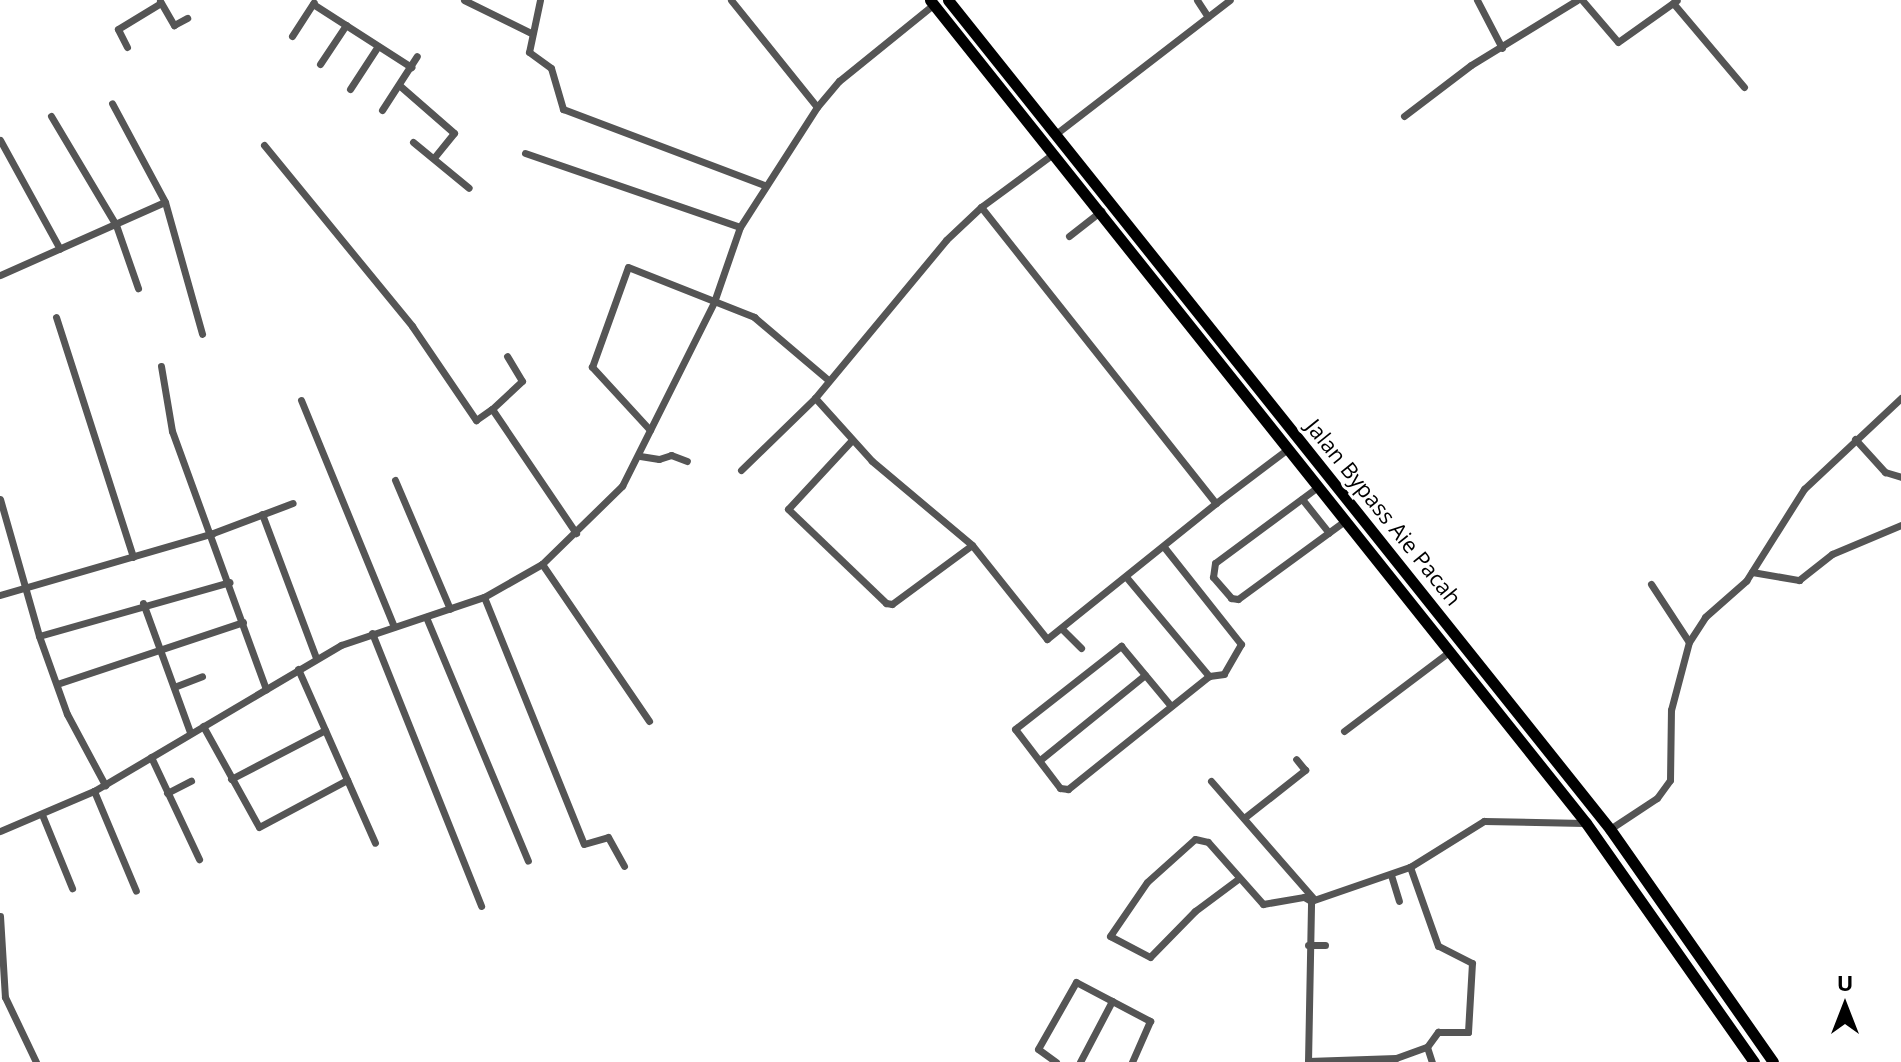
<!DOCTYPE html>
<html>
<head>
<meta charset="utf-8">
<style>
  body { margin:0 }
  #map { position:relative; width:1901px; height:1062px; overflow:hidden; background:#fff; font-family:"Open Sans",sans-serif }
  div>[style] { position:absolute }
  .minor>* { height:7px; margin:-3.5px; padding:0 3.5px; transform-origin:3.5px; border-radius:3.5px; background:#555 }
  .trunk>* { height:11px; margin:-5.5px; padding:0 5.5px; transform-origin:5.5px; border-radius:5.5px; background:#000 }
  span { translate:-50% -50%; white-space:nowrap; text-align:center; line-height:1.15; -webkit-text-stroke:6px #fff; paint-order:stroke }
  .street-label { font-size:22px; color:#000 }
  .north { position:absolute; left:1805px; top:966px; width:80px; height:80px; -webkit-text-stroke:6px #fff; paint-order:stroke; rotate:0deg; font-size:22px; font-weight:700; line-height:32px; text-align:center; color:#000 }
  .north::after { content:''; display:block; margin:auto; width:28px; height:36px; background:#000; clip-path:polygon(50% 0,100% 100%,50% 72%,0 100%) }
</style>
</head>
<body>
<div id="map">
  <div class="minor">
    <i style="left:464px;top:0;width:75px;rotate:26.2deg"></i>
    <i style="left:540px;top:0;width:53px;rotate:101.9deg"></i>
    <i style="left:529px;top:52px;width:27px;rotate:36deg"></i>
    <i style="left:551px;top:68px;width:43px;rotate:73.7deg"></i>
    <i style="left:563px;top:109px;width:215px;rotate:20.7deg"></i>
    <i style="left:731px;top:0;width:137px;rotate:51.2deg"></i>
    <i style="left:1197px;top:0;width:20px;rotate:57deg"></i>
    <i style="left:1477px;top:0;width:54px;rotate:62.5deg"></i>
    <i style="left:1582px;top:0;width:55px;rotate:49.4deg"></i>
    <i style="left:1618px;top:42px;width:72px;rotate:-35.4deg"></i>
    <i style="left:160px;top:1px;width:28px;rotate:60deg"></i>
    <i style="left:174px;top:25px;width:15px;rotate:-28deg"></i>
    <i style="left:1673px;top:3px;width:110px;rotate:49.8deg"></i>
    <i style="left:313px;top:4px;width:117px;rotate:32.7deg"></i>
    <i style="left:292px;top:36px;width:40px;rotate:-57.1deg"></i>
    <i style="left:127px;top:47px;width:20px;rotate:-117deg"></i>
    <i style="left:118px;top:29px;width:50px;rotate:-31.2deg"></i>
    <i style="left:320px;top:64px;width:47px;rotate:-56.3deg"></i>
    <i style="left:399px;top:85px;width:73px;rotate:41.1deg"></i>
    <i style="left:454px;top:133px;width:32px;rotate:129deg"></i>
    <i style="left:350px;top:89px;width:51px;rotate:-56.9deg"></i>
    <i style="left:382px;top:110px;width:64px;rotate:-57.1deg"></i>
    <i style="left:51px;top:116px;width:127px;rotate:59.2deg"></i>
    <i style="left:116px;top:225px;width:67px;rotate:70.8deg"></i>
    <i style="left:1404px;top:116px;width:84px;rotate:-37.3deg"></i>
    <i style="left:1471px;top:65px;width:124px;rotate:-31.5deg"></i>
    <i style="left:1057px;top:133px;width:218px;rotate:-37.6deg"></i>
    <i style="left:0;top:140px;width:124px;rotate:61.2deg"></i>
    <i style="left:413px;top:142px;width:72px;rotate:39.4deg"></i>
    <i style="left:264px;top:145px;width:234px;rotate:50.7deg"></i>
    <i style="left:412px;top:326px;width:114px;rotate:55.8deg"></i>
    <i style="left:476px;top:420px;width:19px;rotate:-35deg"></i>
    <i style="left:492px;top:409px;width:150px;rotate:55.9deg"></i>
    <i style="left:525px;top:153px;width:227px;rotate:19deg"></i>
    <i style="left:165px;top:202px;width:137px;rotate:74.3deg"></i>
    <i style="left:981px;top:207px;width:378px;rotate:51.6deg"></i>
    <i style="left:1216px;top:503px;width:217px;rotate:141.2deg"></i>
    <i style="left:1047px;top:639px;width:120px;rotate:-128.6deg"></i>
    <i style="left:972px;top:545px;width:131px;rotate:-140deg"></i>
    <i style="left:872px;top:461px;width:85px;rotate:-132.1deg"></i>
    <i style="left:815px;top:398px;width:205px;rotate:-50.3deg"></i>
    <i style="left:946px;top:240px;width:48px;rotate:-43.3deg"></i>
    <i style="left:981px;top:207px;width:89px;rotate:-36.4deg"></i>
    <i style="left:1069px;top:236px;width:41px;rotate:-38deg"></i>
    <i style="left:0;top:275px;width:180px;rotate:-23.9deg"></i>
    <i style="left:165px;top:202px;width:112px;rotate:-118.2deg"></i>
    <i style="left:56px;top:317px;width:252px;rotate:72.2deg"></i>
    <i style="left:161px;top:366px;width:66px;rotate:80.4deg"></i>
    <i style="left:172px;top:431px;width:275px;rotate:70deg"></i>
    <i style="left:301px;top:400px;width:245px;rotate:67.7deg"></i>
    <i style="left:492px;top:409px;width:41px;rotate:-43deg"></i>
    <i style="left:522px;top:381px;width:29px;rotate:-121deg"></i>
    <i style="left:650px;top:430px;width:86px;rotate:-132.6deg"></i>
    <i style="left:592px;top:367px;width:106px;rotate:-70.2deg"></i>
    <i style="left:628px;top:267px;width:136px;rotate:21.6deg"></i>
    <i style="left:754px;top:317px;width:96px;rotate:40.3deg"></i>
    <i style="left:1855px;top:439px;width:45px;rotate:47.7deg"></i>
    <i style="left:1885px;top:472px;width:17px;rotate:17deg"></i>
    <i style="left:852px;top:440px;width:94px;rotate:132.8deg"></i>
    <i style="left:788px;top:509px;width:136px;rotate:43.8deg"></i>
    <i style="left:886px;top:603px;width:6px;rotate:9deg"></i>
    <i style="left:892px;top:604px;width:99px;rotate:-36.4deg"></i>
    <i style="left:640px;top:456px;width:19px;rotate:9deg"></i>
    <i style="left:659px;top:459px;width:13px;rotate:-18deg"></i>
    <i style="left:671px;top:455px;width:17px;rotate:21deg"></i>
    <i style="left:741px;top:470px;width:103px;rotate:-44.2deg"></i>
    <i style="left:395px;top:480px;width:140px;rotate:66.9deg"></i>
    <i style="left:1319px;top:486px;width:129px;rotate:143.5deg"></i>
    <i style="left:1215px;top:563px;width:14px;rotate:98deg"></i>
    <i style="left:1213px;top:577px;width:28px;rotate:49deg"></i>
    <i style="left:1231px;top:598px;width:7px;rotate:8deg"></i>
    <i style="left:1238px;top:599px;width:134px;rotate:-36.2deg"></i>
    <i style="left:0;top:499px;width:142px;rotate:74.1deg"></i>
    <i style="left:39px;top:636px;width:83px;rotate:70.3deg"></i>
    <i style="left:67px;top:714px;width:81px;rotate:61.8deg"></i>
    <i style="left:1302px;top:499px;width:43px;rotate:51.5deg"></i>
    <i style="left:1216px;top:503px;width:91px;rotate:-37deg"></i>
    <i style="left:262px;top:514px;width:154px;rotate:69.4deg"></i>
    <i style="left:1164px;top:547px;width:124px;rotate:51.6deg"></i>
    <i style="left:1241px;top:644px;width:34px;rotate:120deg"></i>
    <i style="left:1224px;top:674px;width:15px;rotate:172deg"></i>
    <i style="left:542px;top:564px;width:190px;rotate:55.7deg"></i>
    <i style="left:1752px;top:572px;width:48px;rotate:9.7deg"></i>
    <i style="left:1799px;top:580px;width:42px;rotate:-38.2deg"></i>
    <i style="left:1832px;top:554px;width:75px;rotate:-22.8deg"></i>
    <i style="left:1127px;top:578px;width:128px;rotate:50.1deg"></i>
    <i style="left:1209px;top:676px;width:181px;rotate:141.3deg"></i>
    <i style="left:1068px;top:789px;width:8px;rotate:-173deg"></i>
    <i style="left:1060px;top:788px;width:74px;rotate:-127.3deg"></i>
    <i style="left:1015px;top:729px;width:135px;rotate:-38.1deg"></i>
    <i style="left:1121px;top:646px;width:78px;rotate:50.2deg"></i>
    <i style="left:1651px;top:584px;width:69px;rotate:56.8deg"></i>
    <i style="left:0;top:595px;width:222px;rotate:-16.2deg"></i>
    <i style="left:213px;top:533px;width:85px;rotate:-20.6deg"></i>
    <i style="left:484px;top:597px;width:266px;rotate:68deg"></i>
    <i style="left:584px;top:844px;width:25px;rotate:-16deg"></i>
    <i style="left:608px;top:837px;width:33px;rotate:61deg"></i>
    <i style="left:143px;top:603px;width:137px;rotate:70deg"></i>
    <i style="left:426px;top:617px;width:264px;rotate:67.3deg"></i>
    <i style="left:1062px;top:629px;width:27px;rotate:45deg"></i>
    <i style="left:372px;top:633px;width:294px;rotate:68.2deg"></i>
    <i style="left:39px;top:636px;width:198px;rotate:-15.8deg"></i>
    <i style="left:298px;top:669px;width:190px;rotate:66.1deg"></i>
    <i style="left:57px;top:684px;width:196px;rotate:-18.4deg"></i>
    <i style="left:174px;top:687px;width:30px;rotate:-21deg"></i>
    <i style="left:203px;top:726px;width:115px;rotate:61deg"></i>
    <i style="left:259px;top:827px;width:100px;rotate:-28.1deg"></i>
    <i style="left:1344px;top:731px;width:133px;rotate:-37deg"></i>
    <i style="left:151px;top:757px;width:113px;rotate:64.8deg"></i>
    <i style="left:1040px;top:760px;width:135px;rotate:-39deg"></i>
    <i style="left:231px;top:779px;width:106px;rotate:-27.5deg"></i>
    <i style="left:1211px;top:781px;width:157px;rotate:48.9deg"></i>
    <i style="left:94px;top:791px;width:108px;rotate:67.2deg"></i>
    <i style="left:167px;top:793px;width:27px;rotate:-27deg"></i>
    <i style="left:43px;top:817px;width:77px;rotate:67.8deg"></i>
    <i style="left:1244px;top:818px;width:78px;rotate:-38.2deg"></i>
    <i style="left:1305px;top:770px;width:14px;rotate:-129deg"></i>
    <i style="left:1610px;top:829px;width:56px;rotate:-33.4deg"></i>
    <i style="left:1657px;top:798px;width:22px;rotate:-54deg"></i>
    <i style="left:1670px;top:780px;width:70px;rotate:-89.2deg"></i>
    <i style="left:1671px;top:710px;width:70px;rotate:-75.2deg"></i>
    <i style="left:1689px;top:642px;width:30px;rotate:-57deg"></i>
    <i style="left:1705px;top:617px;width:55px;rotate:-41.3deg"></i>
    <i style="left:1746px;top:581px;width:109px;rotate:-57.8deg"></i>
    <i style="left:1804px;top:489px;width:133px;rotate:-43.2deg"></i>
    <i style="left:0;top:831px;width:102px;rotate:-23.1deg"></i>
    <i style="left:94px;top:791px;width:287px;rotate:-30.6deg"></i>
    <i style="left:341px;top:645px;width:151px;rotate:-18.6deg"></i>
    <i style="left:484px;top:597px;width:67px;rotate:-29.6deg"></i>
    <i style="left:542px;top:564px;width:112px;rotate:-44.3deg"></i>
    <i style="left:622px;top:486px;width:206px;rotate:-63.4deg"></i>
    <i style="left:714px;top:302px;width:79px;rotate:-70.9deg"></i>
    <i style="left:740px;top:227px;width:143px;rotate:-57.3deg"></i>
    <i style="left:817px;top:107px;width:34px;rotate:-50deg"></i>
    <i style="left:839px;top:81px;width:122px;rotate:-39deg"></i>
    <i style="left:1391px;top:875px;width:27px;rotate:73deg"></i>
    <i style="left:1238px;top:879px;width:54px;rotate:143.3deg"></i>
    <i style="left:1195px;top:911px;width:64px;rotate:134.4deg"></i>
    <i style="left:1150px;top:957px;width:45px;rotate:-152.3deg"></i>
    <i style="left:1110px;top:936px;width:65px;rotate:-55.6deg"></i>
    <i style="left:1147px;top:882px;width:64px;rotate:-41.9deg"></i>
    <i style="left:1195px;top:839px;width:13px;rotate:13deg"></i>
    <i style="left:1208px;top:842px;width:83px;rotate:48.4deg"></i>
    <i style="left:1263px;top:904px;width:42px;rotate:-9.7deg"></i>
    <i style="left:1304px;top:897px;width:8px;rotate:30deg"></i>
    <i style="left:0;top:916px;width:81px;rotate:86.5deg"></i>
    <i style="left:5px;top:997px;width:72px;rotate:64.5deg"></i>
    <i style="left:1308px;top:945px;width:17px"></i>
    <i style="left:1427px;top:1047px;width:16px;rotate:72deg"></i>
    <i style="left:1308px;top:1061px;width:88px;rotate:-2deg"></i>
    <i style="left:1396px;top:1058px;width:33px;rotate:-20deg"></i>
    <i style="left:1427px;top:1047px;width:19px;rotate:-54deg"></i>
    <i style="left:1438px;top:1032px;width:30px"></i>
    <i style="left:1468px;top:1032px;width:69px;rotate:-86.7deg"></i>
    <i style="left:1472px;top:963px;width:38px;rotate:-153deg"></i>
    <i style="left:1438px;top:946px;width:84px;rotate:-109.5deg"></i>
    <i style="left:1056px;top:1062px;width:22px;rotate:-144deg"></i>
    <i style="left:1038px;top:1049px;width:77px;rotate:-60.4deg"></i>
    <i style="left:1076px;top:982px;width:84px;rotate:27.8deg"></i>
    <i style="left:1150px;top:1021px;width:45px;rotate:113.7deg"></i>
    <i style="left:1080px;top:1062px;width:69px;rotate:-62.3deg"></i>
    <i style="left:1308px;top:1062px;width:161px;rotate:-88.9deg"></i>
    <i style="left:1311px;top:901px;width:105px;rotate:-19deg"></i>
    <i style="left:1410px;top:867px;width:87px;rotate:-31.9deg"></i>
    <i style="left:1484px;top:821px;width:100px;rotate:1.1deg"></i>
  </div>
  <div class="trunk">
    <i style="left:930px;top:0;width:1052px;rotate:51.44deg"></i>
    <i style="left:1586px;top:823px;width:292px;rotate:54.9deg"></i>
    <i style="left:948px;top:0;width:1061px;rotate:51.39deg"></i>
    <i style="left:1610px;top:829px;width:284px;rotate:55deg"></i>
  </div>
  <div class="street-label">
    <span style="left:1384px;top:512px;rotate:51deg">Jalan Bypass Aie Pacah</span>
  </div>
  <div class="north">U</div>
</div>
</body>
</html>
